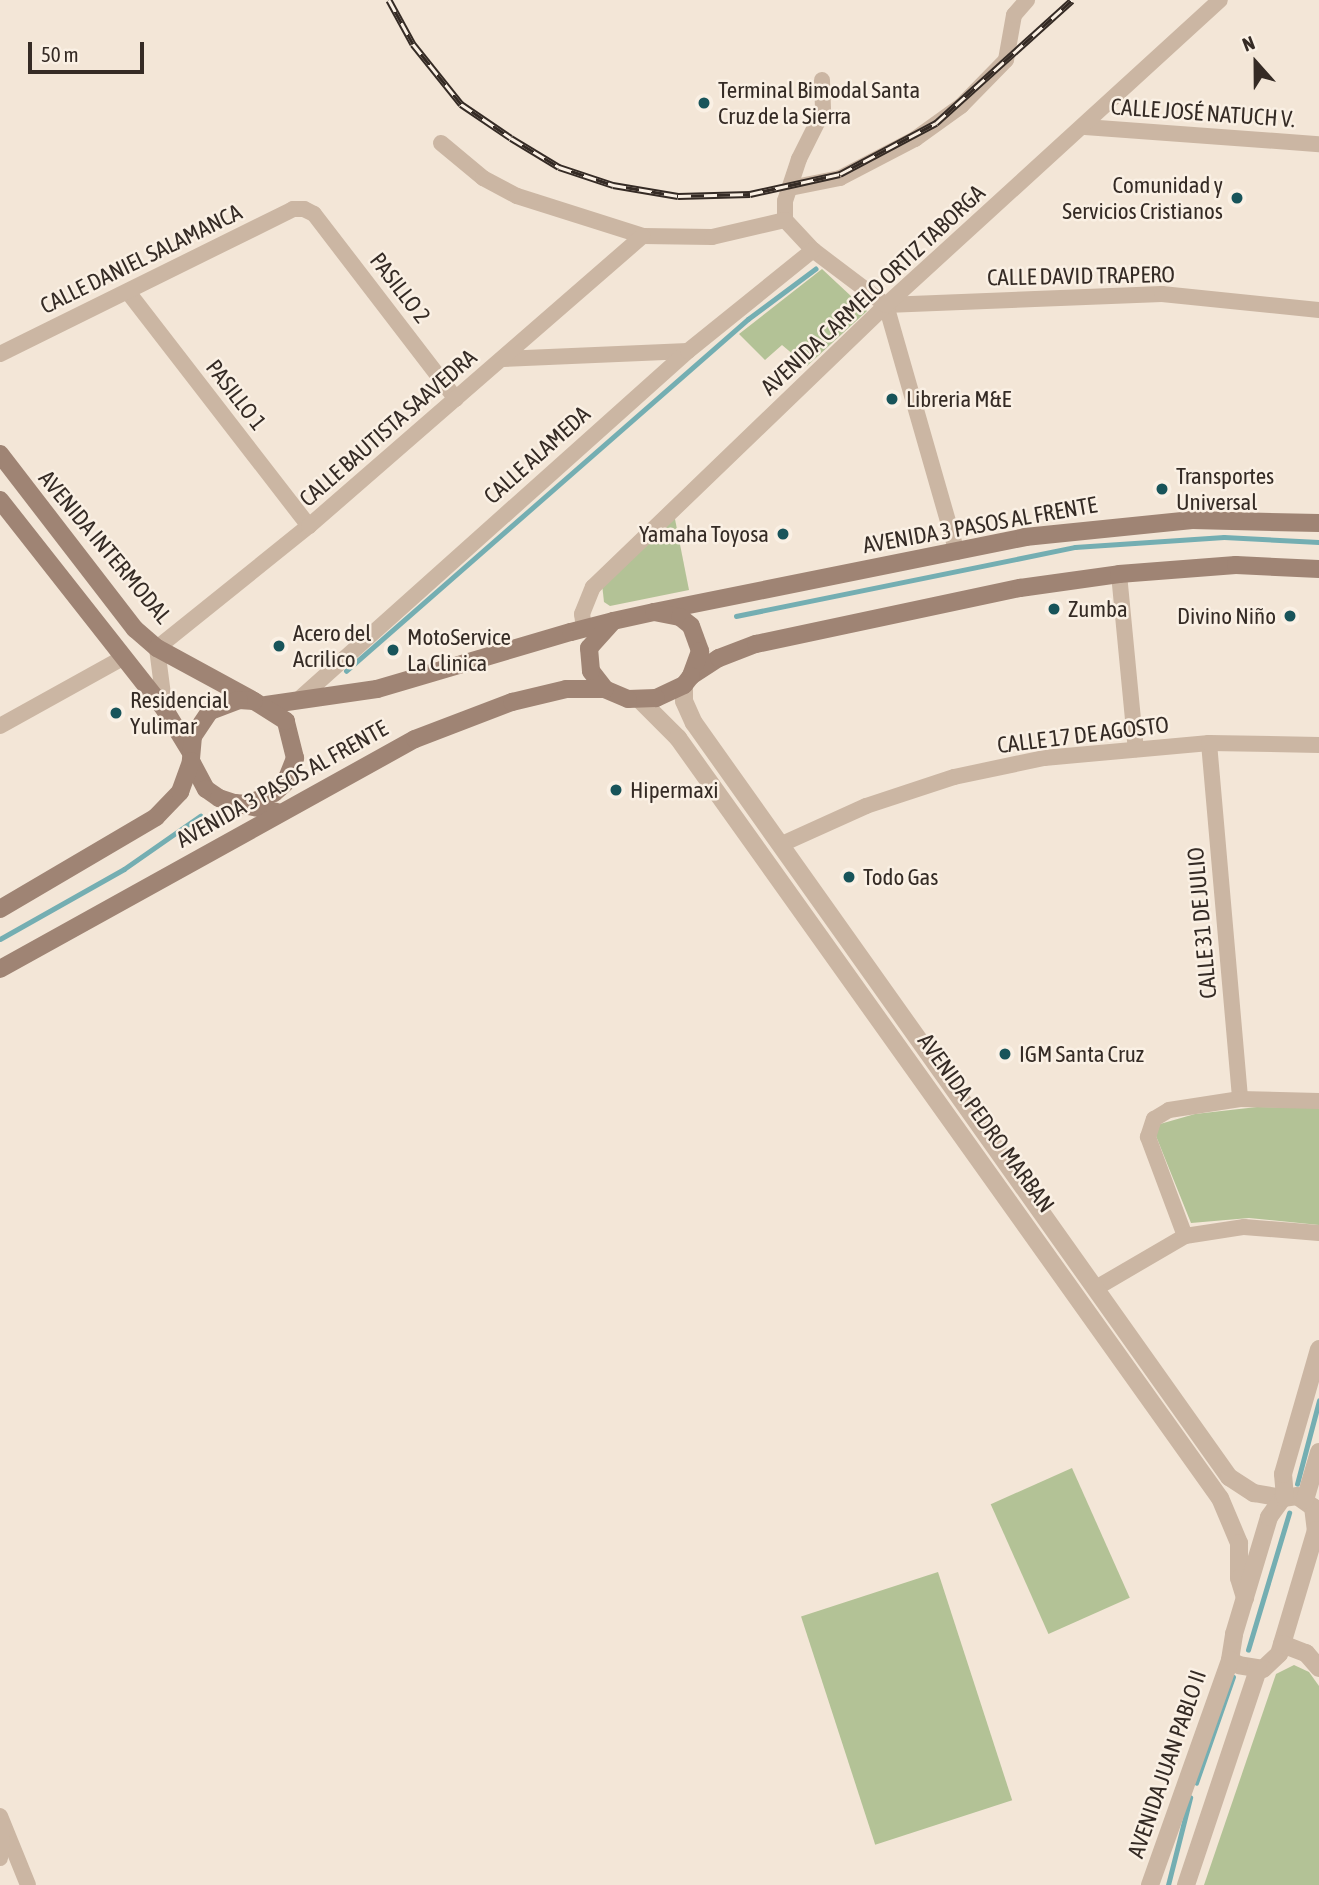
<!DOCTYPE html>
<html>
<head>
<meta charset="utf-8">
<style>
  body { margin:0 }
  #map { position:relative; width:1319px; height:1885px; overflow:hidden; background:#f3e6d7; font-family:"Asap Condensed",sans-serif }
  div>[style] { position:absolute }
  .green>* { inset:0; background:#b3c296; transform-origin:0 0 }
  .stream>* { height:4.5px; margin:-2.25px; padding:0 2.25px; transform-origin:2.25px; border-radius:2.25px; background:#74aeb2 }
  .minor>* { height:16px; margin:-8px; padding:0 8px; transform-origin:8px; border-radius:8px; background:#cbb6a3 }
  .tertiary>* { height:18px; margin:-9px; padding:0 9px; transform-origin:9px; border-radius:9px; background:#cbb6a3 }
  .secondary>* { height:18px; margin:-9px; padding:0 9px; transform-origin:9px; border-radius:9px; background:#9f8474 }
  .rail>* { height:7px; margin-top:-3.5px; transform-origin:0; background:repeating-linear-gradient(90deg,#faf0e4 0 13px,#352b25 0 26px); box-sizing:border-box; border-block:2px solid #352b25 }
  .dots>* { width:19px; height:19px; translate:-50% -50%; box-sizing:border-box; border:4px solid #faf0e4; border-radius:50% }
  span { translate:-50% -50%; white-space:nowrap; text-align:center; line-height:1.15; -webkit-text-stroke:5px #faf0e4; paint-order:stroke }
  .poi-label { font-size:23px; color:#352b25 }
  .left { translate:0 -50%; text-align:left }
  .right { translate:-100% -50%; text-align:right }
  .street-label { font-size:23px; color:#352b25 }
  .north { position:absolute; left:1221px; top:28px; width:70px; height:70px; -webkit-text-stroke:5px #faf0e4; paint-order:stroke; rotate:339deg; font-size:19px; font-weight:700; line-height:28px; text-align:center; color:#352b25 }
  .north::after { content:''; display:block; margin:auto; width:24px; height:32px; background:#352b25; clip-path:polygon(50% 0,100% 100%,50% 72%,0 100%) }
  .scale { position:absolute; left:28px; top:42px; width:116px; height:32px; box-sizing:border-box; border:4px solid #352b25; border-top:0; padding-left:9px; font-size:21px; line-height:24px; white-space:nowrap; color:#352b25; -webkit-text-stroke:5px #faf0e4; paint-order:stroke }
</style>
</head>
<body>
<div id="map">
  <div class="green">
    <i style="clip-path:polygon(822px 269px,867px 311px,807px 366px,782px 345px,765px 360px,739px 334px)"></i>
    <i style="clip-path:polygon(674px 514px,689px 590px,610px 606px,604px 602px,602px 584px)"></i>
    <i style="clip-path:polygon(1257px 1107px,1319px 1108px,1319px 1225px,1249px 1218px,1191px 1223px,1156px 1136px,1160px 1124px,1195px 1114px)"></i>
    <i style="left:1072px;top:1468px;width:142px;height:89px;rotate:66deg"></i>
    <i style="left:938px;top:1572px;width:240px;height:144px;rotate:72deg"></i>
    <i style="clip-path:polygon(1294px 1665px,1309px 1672px,1319px 1686px,1319px 1885px,1204px 1885px,1276px 1674px)"></i>
  </div>
  <div class="stream">
    <i style="left:736px;top:616px;width:346px;rotate:-11.5deg"></i>
    <i style="left:1075px;top:547px;width:149px;rotate:-3.8deg"></i>
    <i style="left:1224px;top:537px;width:95px;rotate:3deg"></i>
    <i style="left:346px;top:671px;width:534px;rotate:-41.21deg"></i>
    <i style="left:748px;top:319px;width:84px;rotate:-36.7deg"></i>
    <i style="left:0;top:939px;width:142px;rotate:-29.4deg"></i>
    <i style="left:124px;top:869px;width:93px;rotate:-34.9deg"></i>
    <i style="left:1297px;top:1484px;width:86px;rotate:-75.2deg"></i>
    <i style="left:1248px;top:1650px;width:143px;rotate:-73.3deg"></i>
    <i style="left:1196px;top:1783px;width:112px;rotate:-70.8deg"></i>
    <i style="left:1168px;top:1885px;width:90px;rotate:-75.8deg"></i>
  </div>
  <div class="minor">
    <i style="left:822px;top:80px;width:31px;rotate:88deg"></i>
    <i style="left:823px;top:111px;width:54px;rotate:116.6deg"></i>
    <i style="left:799px;top:159px;width:44px;rotate:108.4deg"></i>
    <i style="left:785px;top:201px;width:19px;rotate:90deg"></i>
    <i style="left:785px;top:220px;width:41px;rotate:47deg"></i>
    <i style="left:813px;top:250px;width:91px;rotate:37deg"></i>
    <i style="left:1085px;top:127px;width:235px;rotate:4.2deg"></i>
    <i style="left:441px;top:143px;width:55px;rotate:39.8deg"></i>
    <i style="left:483px;top:178px;width:38px;rotate:28deg"></i>
    <i style="left:517px;top:196px;width:132px;rotate:17.6deg"></i>
    <i style="left:643px;top:236px;width:69px;rotate:0.8deg"></i>
    <i style="left:712px;top:237px;width:75px;rotate:-13.1deg"></i>
    <i style="left:790px;top:188px;width:51px;rotate:-11.3deg"></i>
    <i style="left:840px;top:178px;width:85px;rotate:-27.5deg"></i>
    <i style="left:915px;top:139px;width:57px;rotate:-35.7deg"></i>
    <i style="left:961px;top:106px;width:64px;rotate:-45.6deg"></i>
    <i style="left:1006px;top:60px;width:46px;rotate:-79.9deg"></i>
    <i style="left:1014px;top:15px;width:20px;rotate:-49deg"></i>
    <i style="left:128px;top:292px;width:296px;rotate:52.3deg"></i>
    <i style="left:886px;top:305px;width:276px;rotate:-2.3deg"></i>
    <i style="left:1162px;top:294px;width:158px;rotate:5.8deg"></i>
    <i style="left:886px;top:305px;width:257px;rotate:74deg"></i>
    <i style="left:0;top:354px;width:327px;rotate:-26.3deg"></i>
    <i style="left:293px;top:209px;width:11px"></i>
    <i style="left:304px;top:209px;width:11px;rotate:27deg"></i>
    <i style="left:314px;top:214px;width:233px;rotate:52.5deg"></i>
    <i style="left:503px;top:359px;width:185px;rotate:-2.5deg"></i>
    <i style="left:1119px;top:574px;width:176px;rotate:84.5deg"></i>
    <i style="left:584px;top:628px;width:14px;rotate:-98deg"></i>
    <i style="left:582px;top:614px;width:29px;rotate:-68deg"></i>
    <i style="left:593px;top:587px;width:407px;rotate:-43.9deg"></i>
    <i style="left:886px;top:305px;width:452px;rotate:-42.4deg"></i>
    <i style="left:297px;top:701px;width:525px;rotate:-41.83deg"></i>
    <i style="left:688px;top:351px;width:161px;rotate:-38.9deg"></i>
    <i style="left:165px;top:710px;width:63px;rotate:-97.4deg"></i>
    <i style="left:157px;top:648px;width:195px;rotate:-38.8deg"></i>
    <i style="left:309px;top:526px;width:442px;rotate:-41deg"></i>
    <i style="left:0;top:726px;width:138px;rotate:-29deg"></i>
    <i style="left:1209px;top:743px;width:357px;rotate:85deg"></i>
    <i style="left:782px;top:844px;width:92px;rotate:-24.3deg"></i>
    <i style="left:866px;top:806px;width:93px;rotate:-18.2deg"></i>
    <i style="left:954px;top:777px;width:92px;rotate:-11.9deg"></i>
    <i style="left:1044px;top:758px;width:166px;rotate:-5.2deg"></i>
    <i style="left:1209px;top:743px;width:110px;rotate:1deg"></i>
    <i style="left:1185px;top:1236px;width:106px;rotate:-110.5deg"></i>
    <i style="left:1148px;top:1137px;width:19px;rotate:-72deg"></i>
    <i style="left:1154px;top:1119px;width:17px;rotate:-31deg"></i>
    <i style="left:1169px;top:1110px;width:72px;rotate:-8.8deg"></i>
    <i style="left:1240px;top:1099px;width:79px;rotate:1.5deg"></i>
    <i style="left:1096px;top:1288px;width:103px;rotate:-30.3deg"></i>
    <i style="left:1185px;top:1236px;width:60px;rotate:-8.7deg"></i>
    <i style="left:1244px;top:1227px;width:75px;rotate:4.6deg"></i>
    <i style="left:0;top:1816px;width:74px;rotate:67.9deg"></i>
    <i style="left:0;top:1858px;width:32px;rotate:-85deg"></i>
  </div>
  <div class="tertiary">
    <i style="left:684px;top:685px;width:16px;rotate:90deg"></i>
    <i style="left:684px;top:701px;width:24px;rotate:66deg"></i>
    <i style="left:694px;top:723px;width:925px;rotate:54.64deg"></i>
    <i style="left:1229px;top:1477px;width:30px;rotate:33deg"></i>
    <i style="left:1254px;top:1493px;width:29px;rotate:10deg"></i>
    <i style="left:640px;top:700px;width:54px;rotate:45deg"></i>
    <i style="left:678px;top:738px;width:933px;rotate:54.51deg"></i>
    <i style="left:1220px;top:1498px;width:49px;rotate:67.1deg"></i>
    <i style="left:1239px;top:1543px;width:35px;rotate:90deg"></i>
    <i style="left:1239px;top:1578px;width:21px;rotate:73deg"></i>
    <i style="left:1297px;top:1496px;width:19px;rotate:35deg"></i>
    <i style="left:1313px;top:1507px;width:23px;rotate:83deg"></i>
    <i style="left:1316px;top:1530px;width:129px;rotate:106.6deg"></i>
    <i style="left:1279px;top:1654px;width:22px;rotate:137deg"></i>
    <i style="left:1263px;top:1669px;width:24px;rotate:-171deg"></i>
    <i style="left:1239px;top:1665px;width:10px;rotate:-151deg"></i>
    <i style="left:1230px;top:1660px;width:26px;rotate:-81deg"></i>
    <i style="left:1234px;top:1634px;width:122px;rotate:-73.3deg"></i>
    <i style="left:1269px;top:1517px;width:24px;rotate:-54deg"></i>
    <i style="left:1283px;top:1498px;width:14px;rotate:-8deg"></i>
    <i style="left:1285px;top:1497px;width:23px;rotate:-95deg"></i>
    <i style="left:1283px;top:1474px;width:130px;rotate:-73.9deg"></i>
    <i style="left:1305px;top:1500px;width:50px;rotate:-73.7deg"></i>
    <i style="left:1282px;top:1644px;width:26px;rotate:21deg"></i>
    <i style="left:1306px;top:1653px;width:20px;rotate:49deg"></i>
    <i style="left:1150px;top:1885px;width:239px;rotate:-70.4deg"></i>
    <i style="left:1186px;top:1885px;width:227px;rotate:-71.5deg"></i>
  </div>
  <div class="secondary">
    <i style="left:0;top:454px;width:221px;rotate:52.4deg"></i>
    <i style="left:135px;top:629px;width:29px;rotate:41deg"></i>
    <i style="left:157px;top:648px;width:107px;rotate:28.5deg"></i>
    <i style="left:0;top:500px;width:267px;rotate:51.8deg"></i>
    <i style="left:165px;top:710px;width:48px;rotate:58.6deg"></i>
    <i style="left:654px;top:612px;width:379px;rotate:-11.4deg"></i>
    <i style="left:1025px;top:537px;width:168px;rotate:-5.8deg"></i>
    <i style="left:1192px;top:520px;width:127px;rotate:1.4deg"></i>
    <i style="left:691px;top:676px;width:33px;rotate:-33deg"></i>
    <i style="left:719px;top:658px;width:40px;rotate:-21deg"></i>
    <i style="left:756px;top:644px;width:270px;rotate:-12deg"></i>
    <i style="left:1020px;top:588px;width:100px;rotate:-8deg"></i>
    <i style="left:1119px;top:574px;width:117px;rotate:-4.4deg"></i>
    <i style="left:1236px;top:565px;width:83px;rotate:2.8deg"></i>
    <i style="left:266px;top:705px;width:112px;rotate:-8.2deg"></i>
    <i style="left:377px;top:689px;width:202px;rotate:-16.4deg"></i>
    <i style="left:571px;top:632px;width:43px;rotate:-14.7deg"></i>
    <i style="left:613px;top:621px;width:42px;rotate:-12.4deg"></i>
    <i style="left:654px;top:612px;width:26px;rotate:11deg"></i>
    <i style="left:680px;top:617px;width:14px;rotate:39deg"></i>
    <i style="left:691px;top:626px;width:27px;rotate:70deg"></i>
    <i style="left:700px;top:651px;width:27px;rotate:110deg"></i>
    <i style="left:691px;top:676px;width:11px;rotate:128deg"></i>
    <i style="left:684px;top:685px;width:31px;rotate:155deg"></i>
    <i style="left:656px;top:698px;width:28px;rotate:178deg"></i>
    <i style="left:628px;top:699px;width:25px;rotate:-157deg"></i>
    <i style="left:605px;top:689px;width:23px;rotate:-128deg"></i>
    <i style="left:591px;top:671px;width:23px;rotate:-95deg"></i>
    <i style="left:589px;top:648px;width:36px;rotate:-48deg"></i>
    <i style="left:234px;top:803px;width:14px;rotate:4deg"></i>
    <i style="left:248px;top:804px;width:28px;rotate:-23deg"></i>
    <i style="left:274px;top:793px;width:15px;rotate:-42deg"></i>
    <i style="left:285px;top:783px;width:27px;rotate:-68deg"></i>
    <i style="left:295px;top:758px;width:38px;rotate:-104deg"></i>
    <i style="left:286px;top:721px;width:38px;rotate:-148deg"></i>
    <i style="left:254px;top:701px;width:15px;rotate:-176deg"></i>
    <i style="left:239px;top:700px;width:31px;rotate:159deg"></i>
    <i style="left:210px;top:711px;width:30px;rotate:124deg"></i>
    <i style="left:193px;top:736px;width:25px;rotate:95deg"></i>
    <i style="left:191px;top:761px;width:32px;rotate:62deg"></i>
    <i style="left:206px;top:789px;width:16px;rotate:35deg"></i>
    <i style="left:219px;top:798px;width:16px;rotate:18deg"></i>
    <i style="left:234px;top:803px;width:44px;rotate:11.8deg"></i>
    <i style="left:0;top:909px;width:181px;rotate:-30.5deg"></i>
    <i style="left:156px;top:817px;width:35px;rotate:-46deg"></i>
    <i style="left:180px;top:792px;width:33px;rotate:-70deg"></i>
    <i style="left:0;top:969px;width:474px;rotate:-29deg"></i>
    <i style="left:415px;top:739px;width:104px;rotate:-20.9deg"></i>
    <i style="left:512px;top:702px;width:56px;rotate:-13.5deg"></i>
    <i style="left:566px;top:689px;width:39px"></i>
  </div>
  <div class="rail">
    <i style="left:389px;top:0;width:50px;rotate:61.4deg"></i>
    <i style="left:413px;top:44px;width:77px;rotate:51.3deg"></i>
    <i style="left:461px;top:104px;width:60px;rotate:34.2deg"></i>
    <i style="left:511px;top:138px;width:56px;rotate:31.1deg"></i>
    <i style="left:559px;top:167px;width:57px;rotate:18.4deg"></i>
    <i style="left:613px;top:185px;width:66px;rotate:9.6deg"></i>
    <i style="left:678px;top:196px;width:72px;rotate:-1.6deg"></i>
    <i style="left:750px;top:194px;width:92px;rotate:-12.5deg"></i>
    <i style="left:840px;top:174px;width:109px;rotate:-28deg"></i>
    <i style="left:936px;top:123px;width:183px;rotate:-42.1deg"></i>
  </div>
  <div class="dots">
    <i style="left:704px;top:103px;background:#18545a"></i>
    <i style="left:1237px;top:198px;background:#18545a"></i>
    <i style="left:892px;top:399px;background:#18545a"></i>
    <i style="left:1162px;top:489px;background:#18545a"></i>
    <i style="left:783px;top:534px;background:#18545a"></i>
    <i style="left:1054px;top:609px;background:#18545a"></i>
    <i style="left:1290px;top:616px;background:#18545a"></i>
    <i style="left:279px;top:646px;background:#18545a"></i>
    <i style="left:393px;top:650px;background:#18545a"></i>
    <i style="left:116px;top:713px;background:#18545a"></i>
    <i style="left:616px;top:790px;background:#18545a"></i>
    <i style="left:849px;top:877px;background:#18545a"></i>
    <i style="left:1005px;top:1054px;background:#18545a"></i>
  </div>
  <div class="poi-label">
    <span class="left" style="left:718px;top:103px">Terminal Bimodal Santa<br>Cruz de la Sierra</span>
    <span class="right" style="left:1223px;top:198px">Comunidad y<br>Servicios Cristianos</span>
    <span class="left" style="left:906px;top:399px">Libreria M&amp;E</span>
    <span class="left" style="left:1176px;top:489px">Transportes<br>Universal</span>
    <span class="right" style="left:769px;top:534px">Yamaha Toyosa</span>
    <span class="left" style="left:1068px;top:609px">Zumba</span>
    <span class="right" style="left:1276px;top:616px">Divino Niño</span>
    <span class="left" style="left:293px;top:646px">Acero del<br>Acrilico</span>
    <span class="left" style="left:407px;top:650px">MotoService<br>La Clinica</span>
    <span class="left" style="left:130px;top:713px">Residencial<br>Yulimar</span>
    <span class="left" style="left:630px;top:790px">Hipermaxi</span>
    <span class="left" style="left:863px;top:877px">Todo Gas</span>
    <span class="left" style="left:1019px;top:1054px">IGM Santa Cruz</span>
  </div>
  <div class="street-label">
    <span style="left:1203px;top:113px;rotate:4deg">CALLE JOSÉ NATUCH V.</span>
    <span style="left:141px;top:259px;rotate:-26deg">CALLE DANIEL SALAMANCA</span>
    <span style="left:1081px;top:276px;rotate:-1deg">CALLE DAVID TRAPERO</span>
    <span style="left:400px;top:288px;rotate:52deg">PASILLO 2</span>
    <span style="left:873px;top:290px;rotate:-43deg">AVENIDA CARMELO ORTIZ TABORGA</span>
    <span style="left:236px;top:395px;rotate:52deg">PASILLO 1</span>
    <span style="left:388px;top:428px;rotate:-41deg">CALLE BAUTISTA SAAVEDRA</span>
    <span style="left:537px;top:455px;rotate:-42deg">CALLE ALAMEDA</span>
    <span style="left:980px;top:525px;rotate:-10deg">AVENIDA 3 PASOS AL FRENTE</span>
    <span style="left:105px;top:547px;rotate:50deg">AVENIDA INTERMODAL</span>
    <span style="left:1083px;top:735px;rotate:-7deg">CALLE 17 DE AGOSTO</span>
    <span style="left:282px;top:784px;rotate:-29deg">AVENIDA 3 PASOS AL FRENTE</span>
    <span style="left:1202px;top:923px;rotate:-95deg">CALLE 31 DE JULIO</span>
    <span style="left:986px;top:1123px;rotate:54deg">AVENIDA PEDRO MARBAN</span>
    <span style="left:1167px;top:1764px;rotate:-71deg">AVENIDA JUAN PABLO II</span>
  </div>
  <div class="north">N</div>
  <div class="scale">50 m</div>
</div>
</body>
</html>
